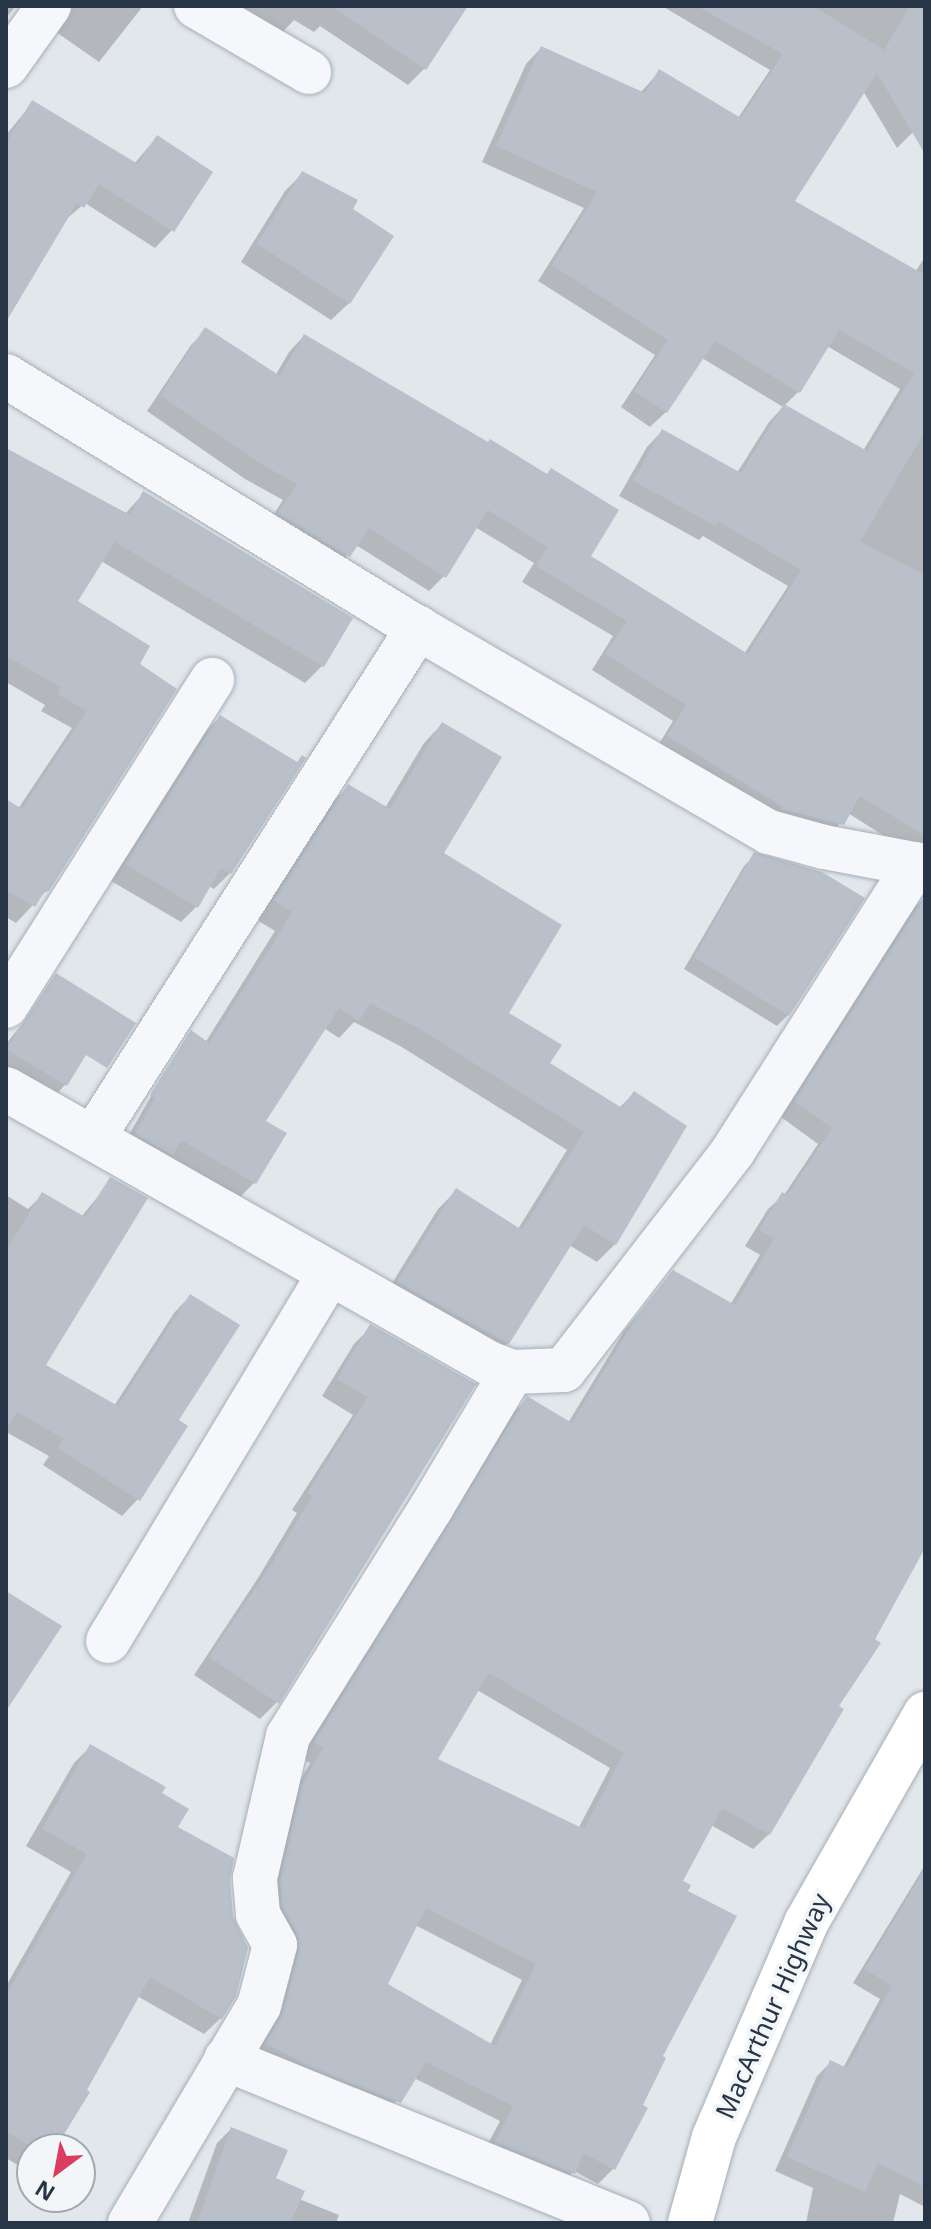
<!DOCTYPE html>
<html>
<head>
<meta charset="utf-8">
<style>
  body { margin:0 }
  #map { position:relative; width:931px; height:2229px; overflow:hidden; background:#e2e7ec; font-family:"Noto Sans",sans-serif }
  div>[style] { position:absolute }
  .shadow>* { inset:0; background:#0003 }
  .building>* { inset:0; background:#b9c0ca }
  .roads { filter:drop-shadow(0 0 2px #a6aeb7) drop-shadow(0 0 2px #a6aeb7) }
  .minor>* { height:44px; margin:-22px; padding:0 22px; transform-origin:22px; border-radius:22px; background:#f6f7fa }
  .trunk>* { height:44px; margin:-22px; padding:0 22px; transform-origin:22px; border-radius:22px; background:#fff }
  span { translate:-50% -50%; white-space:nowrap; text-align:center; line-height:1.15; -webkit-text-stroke:7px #f2f6f9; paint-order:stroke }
  .street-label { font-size:26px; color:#283546 }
  .frame { position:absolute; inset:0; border:8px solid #283546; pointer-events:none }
  .north { position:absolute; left:16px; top:2133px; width:80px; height:80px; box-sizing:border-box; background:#f2f6f9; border:2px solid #a1a9b1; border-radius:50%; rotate:212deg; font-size:22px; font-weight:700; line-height:32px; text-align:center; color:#283546 }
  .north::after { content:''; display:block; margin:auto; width:28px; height:36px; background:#dc3c60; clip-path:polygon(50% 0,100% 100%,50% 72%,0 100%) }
</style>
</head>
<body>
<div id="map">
  <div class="shadow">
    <i style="clip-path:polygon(6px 6px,16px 6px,6px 18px)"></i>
    <i style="clip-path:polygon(50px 6px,143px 6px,99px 62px,56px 32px)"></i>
    <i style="clip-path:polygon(200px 6px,466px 6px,425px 68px,408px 85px,320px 26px,314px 32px,294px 20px,278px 37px)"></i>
    <i style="clip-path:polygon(evenodd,662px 6px,925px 7px,925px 111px,912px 133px,897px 148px,863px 91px,793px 201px,915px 272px,925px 257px,925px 862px,848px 813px,827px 840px,654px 752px,673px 721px,592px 670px,613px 636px,522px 582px,534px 563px,475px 527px,444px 576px,429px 591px,356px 545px,334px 571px,264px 529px,283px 500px,245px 479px,147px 411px,191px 345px,206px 330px,275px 376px,289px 352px,304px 336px,589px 556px,744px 654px,788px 586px,703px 536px,699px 540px,619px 496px,647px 447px,662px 431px,737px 473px,769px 422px,783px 407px,702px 358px,666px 412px,650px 427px,621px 407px,655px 355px,538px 281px,584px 208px,482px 162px,526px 64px,541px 48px,640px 93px,659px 72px,738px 118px,770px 70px,662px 6px,827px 346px,900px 389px,863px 451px,784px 406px,798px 392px,827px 346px)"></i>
    <i style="clip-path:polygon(33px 102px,134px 164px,157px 137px,172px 230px,155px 248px,85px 203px,63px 222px,6px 314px,6px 135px)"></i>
    <i style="clip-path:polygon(302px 174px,350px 209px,349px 303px,331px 320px,241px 262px,285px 191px)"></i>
    <i style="clip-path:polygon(6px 450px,125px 514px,144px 493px,350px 618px,322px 666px,305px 683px,101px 561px,76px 602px,137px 665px,47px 890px,16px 923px,6px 917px,6px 803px,18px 809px,72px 728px,41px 711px,45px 705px,6px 682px)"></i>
    <i style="clip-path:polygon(220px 717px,230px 873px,214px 889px,209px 886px,196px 907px,181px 922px,111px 881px,204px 733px)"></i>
    <i style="clip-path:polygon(442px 724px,441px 853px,506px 1014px,548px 1064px,619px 1108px,634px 1093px,615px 1244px,597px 1262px,569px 1245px,508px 1343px,490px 1361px,381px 1301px,438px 1209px,456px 1191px,518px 1229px,567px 1150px,400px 1046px,354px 1022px,339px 1038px,324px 1028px,264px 1121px,284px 1134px,254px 1183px,236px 1201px,119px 1152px,154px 1091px,205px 1043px,275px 931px,257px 920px,330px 804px,349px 786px,385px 808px,424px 743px)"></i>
    <i style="clip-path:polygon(755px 855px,862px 898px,788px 1015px,777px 1026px,684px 969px,744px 866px)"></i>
    <i style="clip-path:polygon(evenodd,925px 897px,925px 1547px,769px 1834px,753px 1849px,711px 1825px,681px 1882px,660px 2057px,613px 2169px,598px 2184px,574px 2171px,558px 2188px,481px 2157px,500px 2121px,414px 2078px,384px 2117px,252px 2059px,268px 1923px,288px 1802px,310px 1763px,300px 1758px,512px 1414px,527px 1399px,568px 1423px,624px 1331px,673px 1272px,730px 1305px,760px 1255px,745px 1246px,768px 1209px,784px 1195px,818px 1144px,781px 1117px,914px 908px,925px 897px,477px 1690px,610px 1768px,578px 1829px,435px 1760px,477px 1690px,925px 897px,415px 1925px,522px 1980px,490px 2045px,386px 1985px,415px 1925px)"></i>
    <i style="clip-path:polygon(42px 999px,99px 1031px,65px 1085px,48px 1103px,6px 1077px,6px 1044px)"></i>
    <i style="clip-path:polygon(110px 1182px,43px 1365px,114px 1406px,174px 1313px,190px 1296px,176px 1421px,138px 1499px,122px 1516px,43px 1465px,49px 1456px,6px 1432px,6px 1195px,28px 1209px,43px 1194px,81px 1217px)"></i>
    <i style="clip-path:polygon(371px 1327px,473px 1385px,277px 1702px,260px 1719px,194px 1675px,258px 1578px,297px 1513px,292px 1510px,353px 1415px,322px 1396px,354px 1344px)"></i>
    <i style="clip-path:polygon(91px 1746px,160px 1794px,176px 1828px,228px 1880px,221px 2018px,204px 2034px,137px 1996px,53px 2149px,32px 2149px,31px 2173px,6px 2158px,6px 1986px,71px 1872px,26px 1846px,74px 1763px)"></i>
    <i style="clip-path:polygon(925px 1865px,925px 2207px,900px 2194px,893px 2223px,806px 2223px,813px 2188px,775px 2171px,817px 2076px,831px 2062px,843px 2068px,880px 1999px,853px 1983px)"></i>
    <i style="clip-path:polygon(231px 2129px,274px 2179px,299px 2199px,339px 2215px,336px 2223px,188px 2223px,217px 2143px)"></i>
  </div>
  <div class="building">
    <i style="clip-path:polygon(331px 6px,468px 6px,426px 70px)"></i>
    <i style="clip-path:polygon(697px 6px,813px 6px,884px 50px,910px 6px,925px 6px,925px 154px,877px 73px,795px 201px,925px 275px,925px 431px,860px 542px,925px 575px,925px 836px,860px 796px,844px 825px,781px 809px,783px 807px,667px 736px,686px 705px,605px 654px,627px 621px,536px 566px,547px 547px,488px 510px,446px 578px,369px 528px,350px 557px,278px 513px,297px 484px,261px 464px,160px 395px,205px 327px,280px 376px,304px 334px,488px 442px,490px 439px,547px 474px,551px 468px,619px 510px,591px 556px,748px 654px,801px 570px,718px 521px,716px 526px,633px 481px,662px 429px,741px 473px,784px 404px,867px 451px,914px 373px,839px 330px,800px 393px,715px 341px,667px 413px,634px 391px,668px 340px,552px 265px,597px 192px,496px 146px,541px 46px,645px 93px,659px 69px,741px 118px,783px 54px)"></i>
    <i style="clip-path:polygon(32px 100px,138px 164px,157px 135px,213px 172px,174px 232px,99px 184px,84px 208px,77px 203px,6px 322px,6px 143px)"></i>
    <i style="clip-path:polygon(302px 171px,358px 200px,353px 209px,394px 236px,350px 304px,257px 244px)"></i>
    <i style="clip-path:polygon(6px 448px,130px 515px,143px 491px,353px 618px,324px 667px,115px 542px,78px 601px,150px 646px,140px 664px,177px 689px,49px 891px,44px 892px,35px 907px,6px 890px,6px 799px,22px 809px,87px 711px,57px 694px,61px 687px,6px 656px)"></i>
    <i style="clip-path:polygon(220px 715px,297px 762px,302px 755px,306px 758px,231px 874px,221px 868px,198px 908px,125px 864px)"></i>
    <i style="clip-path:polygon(442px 722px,502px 757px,444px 853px,562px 925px,509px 1013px,562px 1045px,550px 1063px,622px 1108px,634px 1091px,687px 1126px,616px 1245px,584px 1225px,509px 1344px,397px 1282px,456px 1188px,522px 1230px,584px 1132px,418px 1028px,370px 1003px,359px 1021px,339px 1008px,266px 1121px,287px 1133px,256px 1184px,181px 1140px,173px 1155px,135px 1134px,155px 1098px,150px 1095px,191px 1030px,209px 1043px,274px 942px,292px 912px,274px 901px,348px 784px,390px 809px)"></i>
    <i style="clip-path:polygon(754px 852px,822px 872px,865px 898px,789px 1016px,694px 957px)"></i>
    <i style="clip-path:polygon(evenodd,925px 896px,925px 1548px,875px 1639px,881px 1643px,839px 1706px,844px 1709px,770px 1835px,722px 1808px,683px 1881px,691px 1885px,688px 1891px,737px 1916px,663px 2056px,666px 2058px,643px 2105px,648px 2108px,615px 2170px,583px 2153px,575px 2174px,495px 2142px,513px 2106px,426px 2062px,401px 2103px,306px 2065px,266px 2043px,283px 2013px,299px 1951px,297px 1933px,282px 1907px,280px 1880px,302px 1785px,323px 1748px,314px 1742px,527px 1396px,572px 1423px,639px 1313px,673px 1270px,735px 1305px,774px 1239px,759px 1230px,782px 1192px,787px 1195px,832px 1128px,794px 1101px,925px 896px,489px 1673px,624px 1753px,584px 1829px,438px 1759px,489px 1673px,925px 896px,426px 1908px,536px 1964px,495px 2046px,388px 1984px,426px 1908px)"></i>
    <i style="clip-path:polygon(56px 973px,136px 1023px,107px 1068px,86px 1055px,67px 1086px,6px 1049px)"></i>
    <i style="clip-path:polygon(110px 1177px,148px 1198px,46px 1365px,118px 1406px,190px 1294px,240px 1325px,179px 1420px,188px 1426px,140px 1501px,58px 1448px,64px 1439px,17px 1412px,6px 1429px,6px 1251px,42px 1192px,85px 1217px)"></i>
    <i style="clip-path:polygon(370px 1324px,476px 1384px,279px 1704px,209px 1657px,275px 1559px,312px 1496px,307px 1493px,368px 1397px,337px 1379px)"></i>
    <i style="clip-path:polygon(6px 1591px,62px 1626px,6px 1711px)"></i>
    <i style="clip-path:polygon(90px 1744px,166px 1787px,162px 1793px,189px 1809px,178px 1827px,234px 1858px,230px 1880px,233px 1916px,248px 1948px,236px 1996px,222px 2019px,150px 1977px,87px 2090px,90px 2092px,55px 2149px,35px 2149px,6px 2131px,6px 1996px,87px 1854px,42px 1829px)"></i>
    <i style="clip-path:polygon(925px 1869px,925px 2187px,878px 2163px,865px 2192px,787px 2157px,830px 2060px,847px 2068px,892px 1986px,865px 1969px)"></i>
    <i style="clip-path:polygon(231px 2127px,288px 2150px,276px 2178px,305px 2191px,290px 2223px,197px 2223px)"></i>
  </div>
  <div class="roads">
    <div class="minor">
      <i style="left:196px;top:6px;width:131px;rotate:30.3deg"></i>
      <i style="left:6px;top:66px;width:74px;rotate:-54.4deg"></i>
      <i style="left:6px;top:376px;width:483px;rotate:31.5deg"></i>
      <i style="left:418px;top:628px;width:406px;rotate:30.2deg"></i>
      <i style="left:769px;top:832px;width:57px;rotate:15.3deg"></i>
      <i style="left:824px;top:847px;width:103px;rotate:10.7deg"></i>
      <i style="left:6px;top:1006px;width:386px;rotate:-57.7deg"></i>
      <i style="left:6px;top:1089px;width:555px;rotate:29.57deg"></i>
      <i style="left:489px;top:1363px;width:25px;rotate:21deg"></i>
      <i style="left:512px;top:1372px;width:52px;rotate:-2.2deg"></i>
      <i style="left:564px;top:1370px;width:277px;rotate:-52.3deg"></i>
      <i style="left:733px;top:1151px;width:340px;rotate:-57.5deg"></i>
      <i style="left:94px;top:1136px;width:603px;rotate:-57.47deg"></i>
      <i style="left:108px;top:1641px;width:428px;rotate:-58.9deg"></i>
      <i style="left:226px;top:2059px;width:434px;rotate:22.2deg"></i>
      <i style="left:130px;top:2223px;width:252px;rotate:-59.3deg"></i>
      <i style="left:259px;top:2006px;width:63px;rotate:-75.3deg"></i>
      <i style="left:275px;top:1945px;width:35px;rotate:-119deg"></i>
      <i style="left:258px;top:1914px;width:36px;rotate:-95deg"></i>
      <i style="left:255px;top:1878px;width:146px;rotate:-76.9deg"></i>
      <i style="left:288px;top:1736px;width:269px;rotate:-57.9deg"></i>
      <i style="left:431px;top:1508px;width:158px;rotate:-59.2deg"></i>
    </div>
    <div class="trunk">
      <i style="left:690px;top:2223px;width:89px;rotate:-74.4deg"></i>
      <i style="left:714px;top:2137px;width:233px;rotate:-66.7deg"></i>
      <i style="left:806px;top:1923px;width:241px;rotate:-60.3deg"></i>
    </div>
  </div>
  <div class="street-label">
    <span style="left:773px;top:2006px;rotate:-66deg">MacArthur Highway</span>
  </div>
  <div class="frame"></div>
  <div class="north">N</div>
</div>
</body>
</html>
